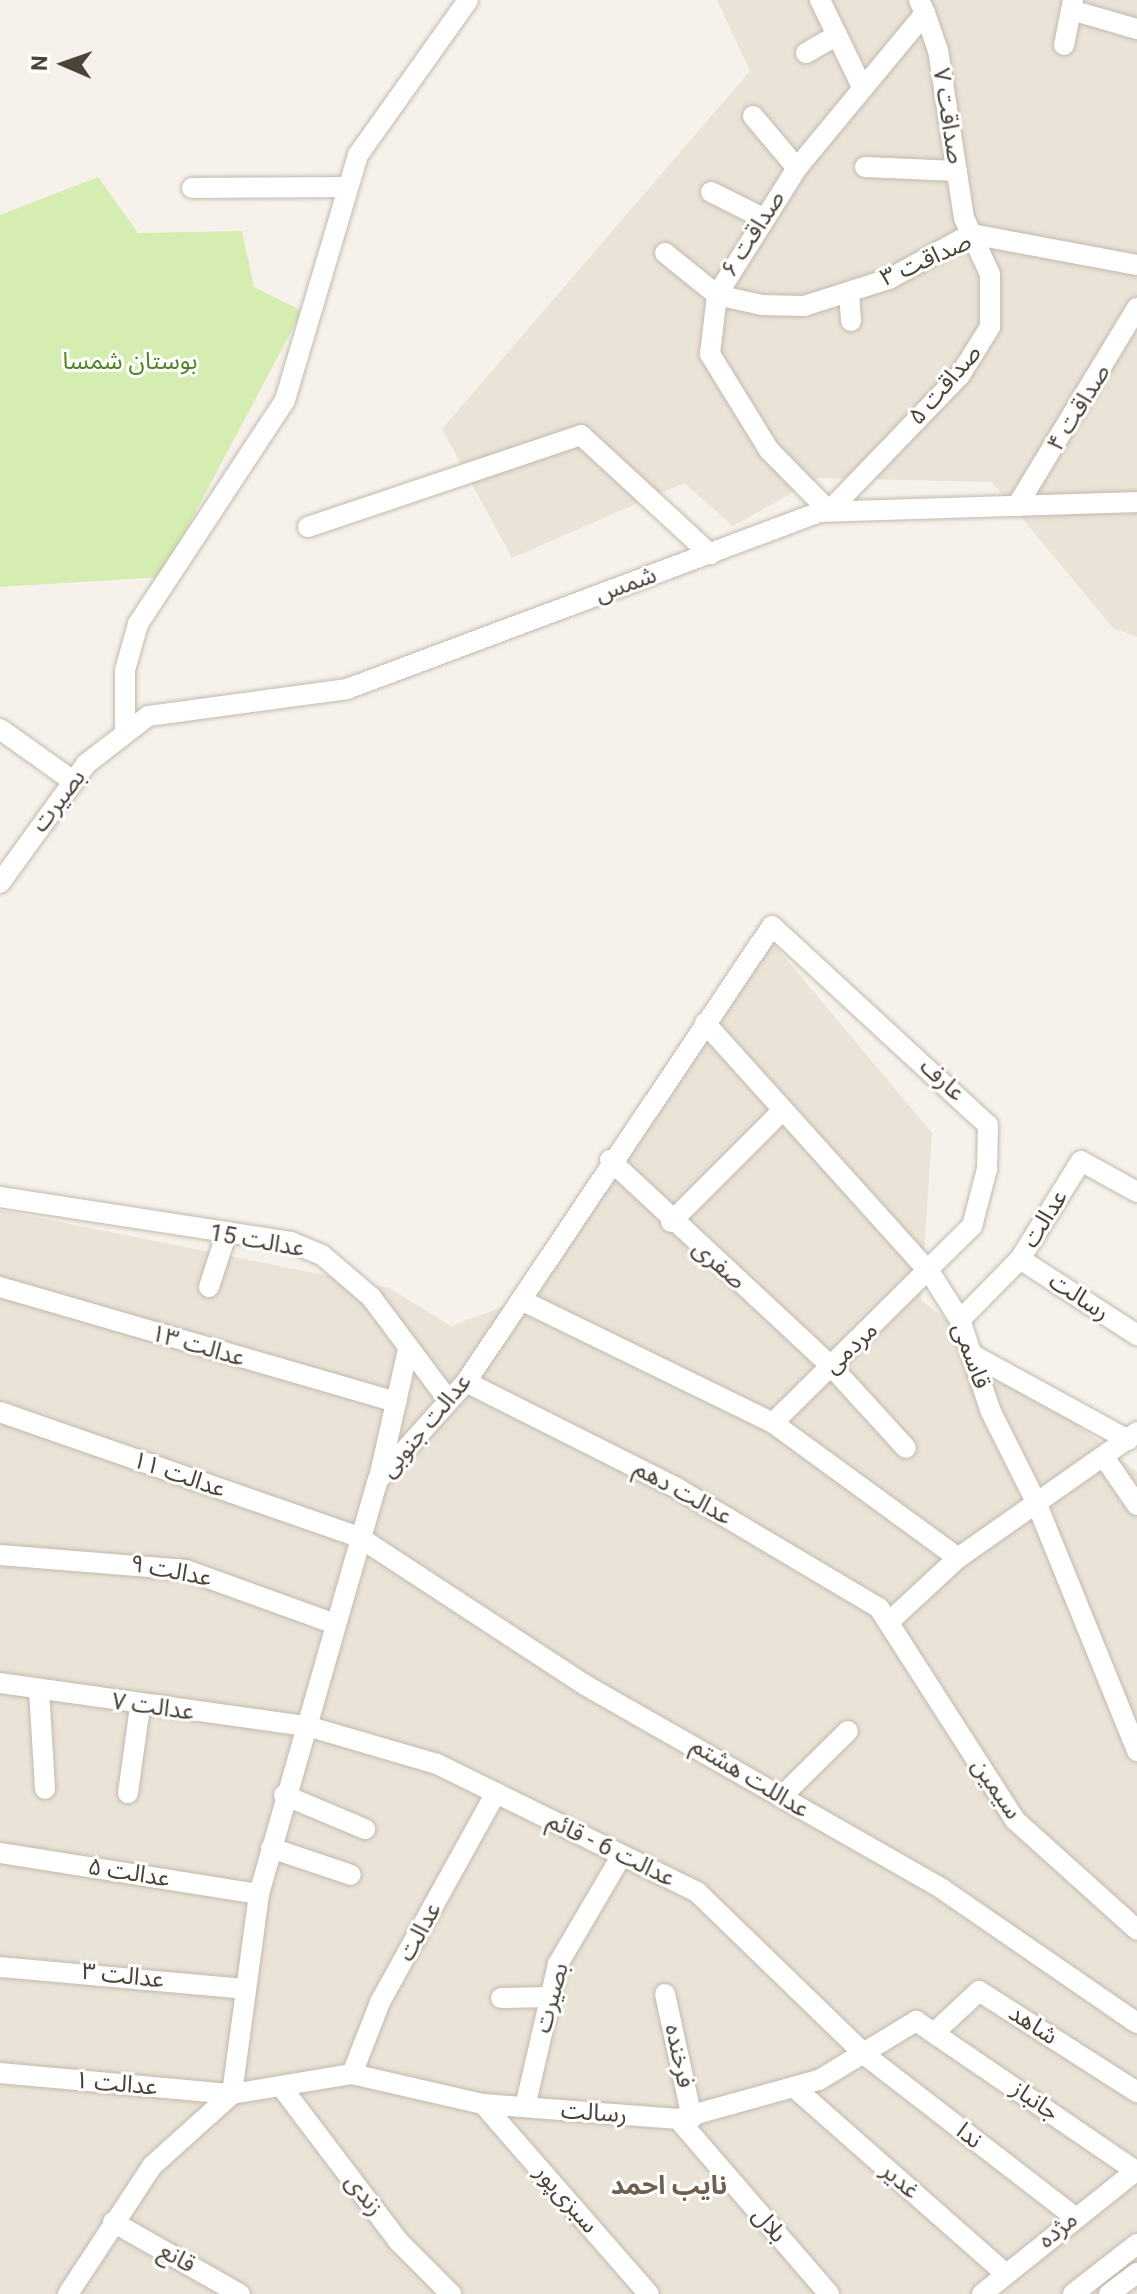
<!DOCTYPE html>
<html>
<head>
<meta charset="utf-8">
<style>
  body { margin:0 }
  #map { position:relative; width:1137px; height:2294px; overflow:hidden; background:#f6f2eb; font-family:Roboto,"Noto Sans Arabic",sans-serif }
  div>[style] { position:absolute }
  .residential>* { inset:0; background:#eae3d8 }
  .green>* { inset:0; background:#d6edb1 }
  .roads { filter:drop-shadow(0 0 2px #c3b9ac) drop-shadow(0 0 2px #c3b9ac) }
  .minor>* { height:20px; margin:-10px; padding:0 10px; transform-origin:10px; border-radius:10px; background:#fff }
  span { translate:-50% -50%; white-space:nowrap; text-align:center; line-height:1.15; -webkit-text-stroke:6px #fff; paint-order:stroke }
  .street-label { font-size:24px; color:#4b4238 }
  .park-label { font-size:24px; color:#508325 }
  .neighbourhood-label { font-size:26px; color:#6f5f4e; font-weight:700 }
  .north { position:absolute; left:24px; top:24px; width:80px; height:80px; -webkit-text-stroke:6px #fff; paint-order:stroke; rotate:272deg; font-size:22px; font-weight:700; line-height:32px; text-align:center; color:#4b4238 }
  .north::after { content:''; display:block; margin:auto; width:28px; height:36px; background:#4b4238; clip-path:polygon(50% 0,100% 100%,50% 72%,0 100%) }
</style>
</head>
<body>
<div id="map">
  <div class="residential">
    <i style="clip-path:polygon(717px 0,1137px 0,1137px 637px,1113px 628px,992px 482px,819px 478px,733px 526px,684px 483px,512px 558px,442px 429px,750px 71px)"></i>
    <i style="clip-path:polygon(762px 930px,932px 1133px,921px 1300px,1137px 1472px,1137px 2294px,0 2294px,0 1210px,389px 1288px,451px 1326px,521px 1300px)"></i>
  </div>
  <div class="green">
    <i style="clip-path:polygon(98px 177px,138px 233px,242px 231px,254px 287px,302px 311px,161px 577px,0 587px,0 215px)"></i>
  </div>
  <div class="roads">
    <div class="minor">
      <i style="left:820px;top:0;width:94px;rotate:64.2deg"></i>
      <i style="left:919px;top:0;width:14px;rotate:65deg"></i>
      <i style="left:925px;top:13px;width:39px;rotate:71deg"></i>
      <i style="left:938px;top:50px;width:170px;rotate:81.2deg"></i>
      <i style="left:964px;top:218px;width:62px;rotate:65.1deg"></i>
      <i style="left:990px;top:274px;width:53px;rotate:90deg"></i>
      <i style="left:990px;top:327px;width:57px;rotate:122deg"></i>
      <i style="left:960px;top:375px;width:189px;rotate:133.9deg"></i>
      <i style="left:829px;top:511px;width:86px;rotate:-134.5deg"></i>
      <i style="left:769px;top:450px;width:113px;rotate:-121.6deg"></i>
      <i style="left:710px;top:354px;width:59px;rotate:-83.2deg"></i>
      <i style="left:717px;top:295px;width:150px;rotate:-57.8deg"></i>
      <i style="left:797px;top:168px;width:201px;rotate:-50.4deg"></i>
      <i style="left:1071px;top:10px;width:69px;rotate:16.1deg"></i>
      <i style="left:1064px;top:45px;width:46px;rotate:-78.7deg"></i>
      <i style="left:806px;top:53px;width:36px;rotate:-30deg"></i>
      <i style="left:753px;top:116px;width:68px;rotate:49.8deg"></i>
      <i style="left:865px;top:167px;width:92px;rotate:2.5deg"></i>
      <i style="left:192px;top:188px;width:151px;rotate:-0.4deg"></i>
      <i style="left:711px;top:192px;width:58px;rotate:26.6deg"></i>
      <i style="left:665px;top:253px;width:67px;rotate:38.9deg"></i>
      <i style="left:717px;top:295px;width:46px;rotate:12.5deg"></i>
      <i style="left:762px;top:305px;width:42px;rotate:1.4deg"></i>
      <i style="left:804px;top:306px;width:89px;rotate:-17.6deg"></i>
      <i style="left:889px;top:279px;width:94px;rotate:-28.8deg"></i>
      <i style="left:971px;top:234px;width:169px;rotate:10.6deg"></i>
      <i style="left:849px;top:292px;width:29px;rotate:86deg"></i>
      <i style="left:1017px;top:506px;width:232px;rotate:-58.8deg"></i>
      <i style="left:308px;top:527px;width:288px;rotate:-18.6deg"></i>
      <i style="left:581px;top:435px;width:176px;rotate:42.7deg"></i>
      <i style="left:125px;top:727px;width:57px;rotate:-90deg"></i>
      <i style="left:125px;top:670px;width:48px;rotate:-74.2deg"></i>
      <i style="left:138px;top:624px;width:268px;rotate:-56.7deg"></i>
      <i style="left:285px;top:400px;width:256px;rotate:-73.4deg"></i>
      <i style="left:358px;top:155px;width:190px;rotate:-54.6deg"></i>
      <i style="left:0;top:729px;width:90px;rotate:35.5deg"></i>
      <i style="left:0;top:883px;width:147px;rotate:-54.1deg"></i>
      <i style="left:86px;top:764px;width:78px;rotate:-37.7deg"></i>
      <i style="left:148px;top:716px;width:201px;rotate:-7.7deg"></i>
      <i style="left:347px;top:689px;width:505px;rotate:-20.52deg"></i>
      <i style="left:820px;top:512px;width:317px;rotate:-1.8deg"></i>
      <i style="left:705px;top:1023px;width:338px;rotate:48deg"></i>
      <i style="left:931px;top:1274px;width:54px;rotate:57.8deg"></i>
      <i style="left:960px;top:1320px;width:97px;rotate:71.4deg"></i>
      <i style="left:991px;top:1412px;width:101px;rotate:63.4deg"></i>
      <i style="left:1036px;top:1502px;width:269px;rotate:67.9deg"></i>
      <i style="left:610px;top:1160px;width:302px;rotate:43deg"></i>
      <i style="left:831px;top:1366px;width:111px;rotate:47.6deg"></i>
      <i style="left:0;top:1197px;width:294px;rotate:8.8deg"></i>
      <i style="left:291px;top:1242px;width:34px;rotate:23deg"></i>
      <i style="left:322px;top:1255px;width:65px;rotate:40.6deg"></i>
      <i style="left:371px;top:1297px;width:129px;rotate:53.2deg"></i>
      <i style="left:671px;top:1222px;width:158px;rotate:-45deg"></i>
      <i style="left:1020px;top:1259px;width:140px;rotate:33deg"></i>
      <i style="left:0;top:1287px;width:413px;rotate:16.2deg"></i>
      <i style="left:209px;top:1287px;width:58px;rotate:-71.9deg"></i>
      <i style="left:521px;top:1300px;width:280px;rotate:26deg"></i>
      <i style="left:773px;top:1423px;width:229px;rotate:36.1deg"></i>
      <i style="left:960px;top:1320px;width:86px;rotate:-45.5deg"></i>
      <i style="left:1020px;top:1259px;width:115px;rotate:-58.1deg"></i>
      <i style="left:1081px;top:1161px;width:64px;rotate:29deg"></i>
      <i style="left:973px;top:1355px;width:177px;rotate:28.7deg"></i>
      <i style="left:466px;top:1382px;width:236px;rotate:26.7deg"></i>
      <i style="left:677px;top:1488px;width:235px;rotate:30.7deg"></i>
      <i style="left:879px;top:1608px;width:252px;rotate:57.3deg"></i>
      <i style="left:1015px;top:1820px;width:164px;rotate:42deg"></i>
      <i style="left:0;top:1412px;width:380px;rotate:19.2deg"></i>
      <i style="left:359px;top:1537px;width:270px;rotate:33.2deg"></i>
      <i style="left:585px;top:1685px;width:411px;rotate:29.7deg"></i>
      <i style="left:942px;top:1889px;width:237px;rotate:34.5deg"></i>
      <i style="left:1104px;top:1457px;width:58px;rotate:55.5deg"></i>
      <i style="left:379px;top:1478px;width:132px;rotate:-77.3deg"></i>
      <i style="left:0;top:1555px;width:187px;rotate:4.6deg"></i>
      <i style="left:186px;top:1570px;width:158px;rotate:19.9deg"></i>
      <i style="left:891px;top:1620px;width:91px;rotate:-42.8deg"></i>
      <i style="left:958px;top:1558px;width:219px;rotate:-35.1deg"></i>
      <i style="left:0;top:1683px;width:310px;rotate:8deg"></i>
      <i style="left:307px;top:1726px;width:135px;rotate:16.3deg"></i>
      <i style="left:437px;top:1764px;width:290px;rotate:26.2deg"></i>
      <i style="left:697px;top:1892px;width:234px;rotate:44.1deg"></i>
      <i style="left:865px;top:2055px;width:263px;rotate:37.7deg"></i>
      <i style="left:39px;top:1690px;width:99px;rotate:86.5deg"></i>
      <i style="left:128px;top:1793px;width:88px;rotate:-82.1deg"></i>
      <i style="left:284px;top:1795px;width:88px;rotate:22.8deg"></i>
      <i style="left:783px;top:1795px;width:91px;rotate:-44.6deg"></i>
      <i style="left:271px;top:1848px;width:84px;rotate:18.6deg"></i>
      <i style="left:0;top:1853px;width:262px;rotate:9deg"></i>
      <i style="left:0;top:1967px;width:247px;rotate:5.1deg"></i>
      <i style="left:665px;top:1994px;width:127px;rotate:77.7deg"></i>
      <i style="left:501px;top:1998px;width:49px;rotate:-1.2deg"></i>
      <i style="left:935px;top:2032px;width:60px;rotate:-43deg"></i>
      <i style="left:979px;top:1991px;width:188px;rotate:32.6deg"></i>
      <i style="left:0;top:2073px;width:233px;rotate:5.2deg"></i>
      <i style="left:232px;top:2094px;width:122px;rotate:-9.5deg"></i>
      <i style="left:352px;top:2074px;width:134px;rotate:12.9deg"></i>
      <i style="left:483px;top:2104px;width:196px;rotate:4.4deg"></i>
      <i style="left:678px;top:2119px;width:146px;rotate:-15.5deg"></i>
      <i style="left:819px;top:2080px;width:114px;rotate:-31.3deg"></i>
      <i style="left:916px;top:2021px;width:266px;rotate:34.3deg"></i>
      <i style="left:352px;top:2074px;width:77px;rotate:-68.7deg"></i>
      <i style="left:380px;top:2002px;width:239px;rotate:-61deg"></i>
      <i style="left:283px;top:2089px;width:192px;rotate:52.8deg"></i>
      <i style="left:399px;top:2242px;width:74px;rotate:45deg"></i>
      <i style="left:796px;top:2089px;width:278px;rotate:41.4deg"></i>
      <i style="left:232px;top:2094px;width:202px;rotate:-82.3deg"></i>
      <i style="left:259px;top:1894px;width:431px;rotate:-74deg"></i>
      <i style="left:378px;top:1480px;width:132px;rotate:-48.1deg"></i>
      <i style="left:466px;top:1382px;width:549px;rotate:-56.14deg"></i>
      <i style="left:772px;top:926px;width:294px;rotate:42.7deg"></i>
      <i style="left:988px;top:1125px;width:44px;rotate:91.3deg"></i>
      <i style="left:987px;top:1169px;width:59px;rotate:104.7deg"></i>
      <i style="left:972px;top:1226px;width:280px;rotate:135.3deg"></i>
      <i style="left:483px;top:2104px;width:252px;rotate:48.9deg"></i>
      <i style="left:525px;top:2107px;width:147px;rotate:-77deg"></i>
      <i style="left:558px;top:1964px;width:126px;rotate:-59.6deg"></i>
      <i style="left:678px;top:2119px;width:231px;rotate:49.2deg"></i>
      <i style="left:113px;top:2222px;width:146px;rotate:29.6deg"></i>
      <i style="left:68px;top:2294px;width:153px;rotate:-56.7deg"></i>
      <i style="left:152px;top:2166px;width:108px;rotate:-42deg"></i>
      <i style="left:982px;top:2294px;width:198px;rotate:-38.7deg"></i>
      <i style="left:1073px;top:2294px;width:81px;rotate:-38deg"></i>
      <i style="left:1109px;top:2294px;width:35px;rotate:-37deg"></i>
    </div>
  </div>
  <div class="street-label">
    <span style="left:948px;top:116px;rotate:81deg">صداقت ۷</span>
    <span style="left:753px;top:234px;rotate:-57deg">صداقت ۶</span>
    <span style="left:926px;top:260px;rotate:-24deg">صداقت ۳</span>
    <span style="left:945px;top:385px;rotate:-49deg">صداقت ۵</span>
    <span style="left:1079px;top:408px;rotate:-58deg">صداقت ۴</span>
    <span style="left:626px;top:585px;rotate:-20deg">شمس</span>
    <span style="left:59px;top:801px;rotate:-53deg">بصیرت</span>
    <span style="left:942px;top:1080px;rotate:42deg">عارف</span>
    <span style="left:1045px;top:1219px;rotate:-58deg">عدالت</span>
    <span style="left:257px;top:1241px;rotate:10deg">عدالت 15</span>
    <span style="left:719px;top:1265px;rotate:42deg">صفری</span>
    <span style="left:1079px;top:1297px;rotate:33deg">رسالت</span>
    <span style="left:198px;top:1346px;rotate:16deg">عدالت ۱۳</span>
    <span style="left:851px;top:1348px;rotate:-43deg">مردمی</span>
    <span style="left:971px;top:1356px;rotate:70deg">قاسمی</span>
    <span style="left:426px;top:1426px;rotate:-50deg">عدالت جنوبی</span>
    <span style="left:179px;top:1475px;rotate:19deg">عدالت ۱۱</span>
    <span style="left:683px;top:1493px;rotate:29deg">عدالت دهم</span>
    <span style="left:171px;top:1571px;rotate:11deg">عدالت ۹</span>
    <span style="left:153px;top:1707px;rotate:8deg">عدالت ۷</span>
    <span style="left:750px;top:1778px;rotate:31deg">عداللت هشتم</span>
    <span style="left:996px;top:1789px;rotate:55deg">سیمین</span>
    <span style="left:611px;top:1850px;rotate:26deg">عدالت 6 - قائم</span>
    <span style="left:129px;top:1873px;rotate:9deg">عدالت ۵</span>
    <span style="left:420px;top:1932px;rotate:-61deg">عدالت</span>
    <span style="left:123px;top:1976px;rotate:6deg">عدالت ۳</span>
    <span style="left:552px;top:1998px;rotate:-75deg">بصیرت</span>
    <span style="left:1033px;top:2025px;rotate:33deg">شاهد</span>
    <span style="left:679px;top:2056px;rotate:78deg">فرخنده</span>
    <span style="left:116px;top:2084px;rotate:5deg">عدالت ۱</span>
    <span style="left:1035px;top:2101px;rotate:35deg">جانباز</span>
    <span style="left:594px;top:2113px;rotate:4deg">رسالت</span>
    <span style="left:969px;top:2136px;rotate:38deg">ندا</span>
    <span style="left:900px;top:2181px;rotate:41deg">غدیر</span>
    <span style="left:364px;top:2195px;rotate:53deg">زندی</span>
    <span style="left:566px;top:2199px;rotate:49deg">سبزی‌پور</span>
    <span style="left:769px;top:2225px;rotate:49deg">بلال</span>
    <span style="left:1058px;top:2230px;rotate:-39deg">مژده</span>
    <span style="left:177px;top:2258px;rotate:29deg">قانع</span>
  </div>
  <div class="park-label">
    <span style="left:130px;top:362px">بوستان شمسا</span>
  </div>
  <div class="neighbourhood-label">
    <span style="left:669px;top:2186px">نایب احمد</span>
  </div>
  <div class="north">N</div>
</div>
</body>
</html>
